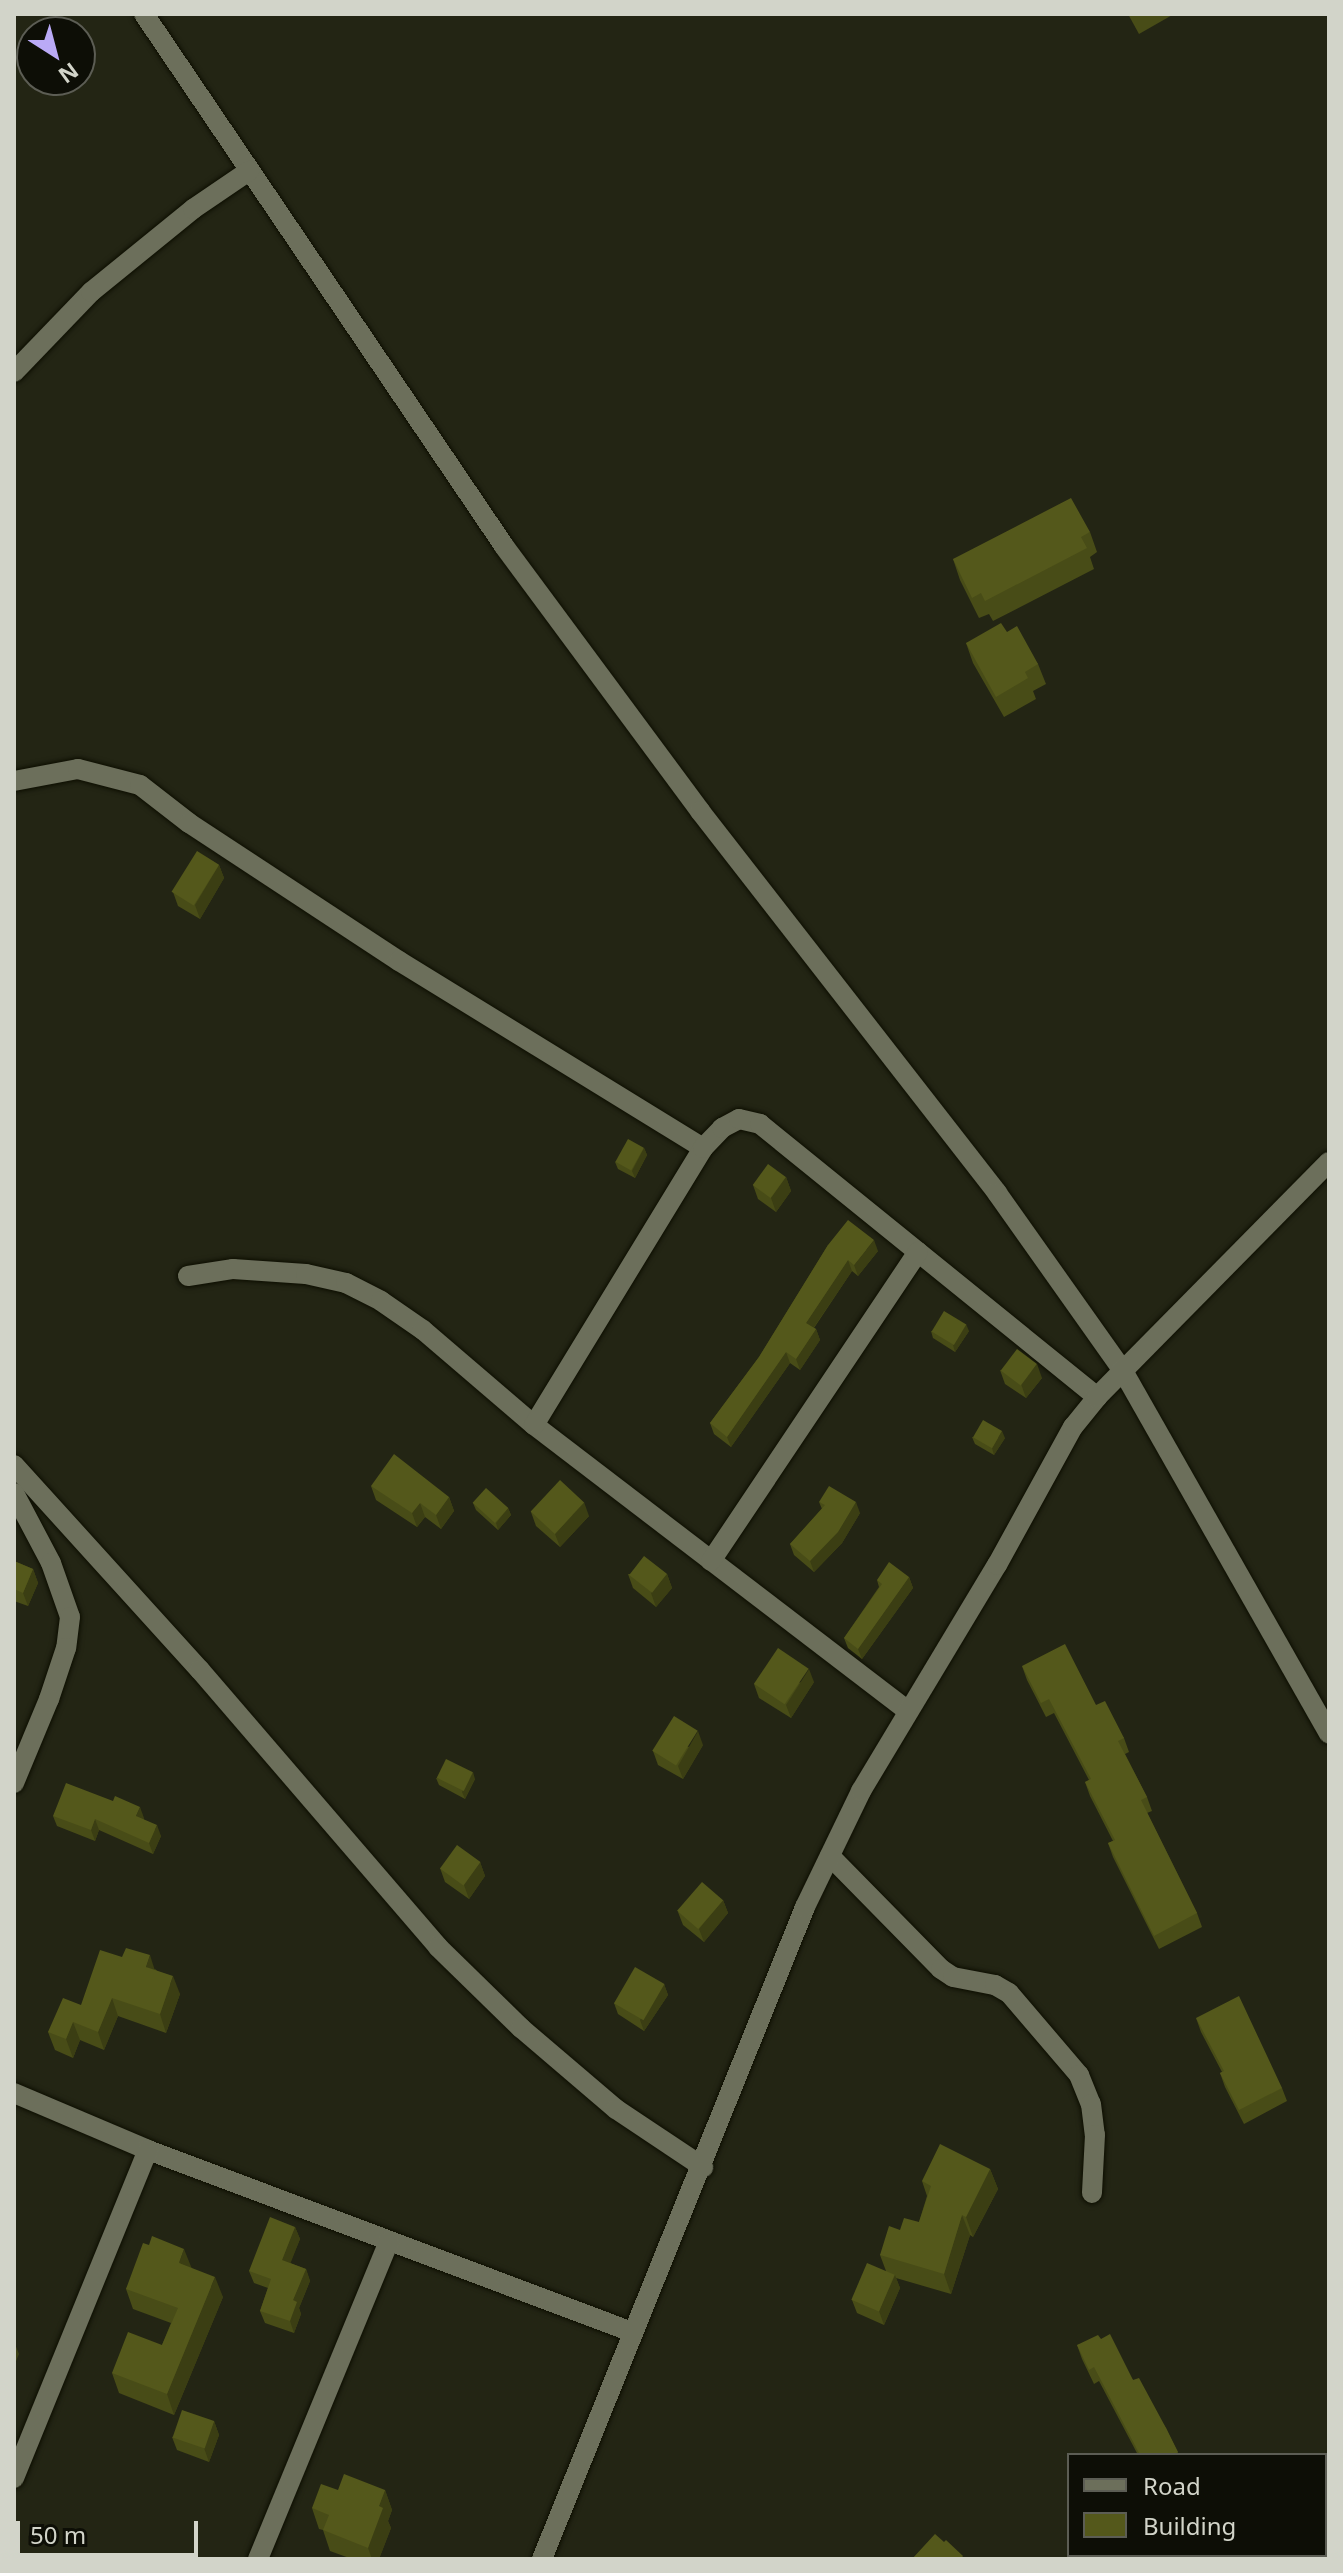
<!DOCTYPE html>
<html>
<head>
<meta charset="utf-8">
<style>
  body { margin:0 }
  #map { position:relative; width:1343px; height:2573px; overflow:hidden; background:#232514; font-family:"Noto Sans",sans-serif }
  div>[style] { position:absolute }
  .roads { filter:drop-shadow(0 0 2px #0d0e01) drop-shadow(0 0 2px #0d0e01) }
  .minor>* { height:20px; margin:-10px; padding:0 10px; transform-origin:10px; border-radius:10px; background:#6c6f5b }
  .wall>* { inset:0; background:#484c17 }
  .shaded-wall>* { inset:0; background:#3b3e13 }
  .building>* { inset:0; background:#54581b; transform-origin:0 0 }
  span { translate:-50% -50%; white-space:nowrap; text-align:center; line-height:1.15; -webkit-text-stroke:6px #0d0e06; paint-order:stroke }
  .frame { position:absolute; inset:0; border:16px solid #d2d4c9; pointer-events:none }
  .legend { position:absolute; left:1067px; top:2453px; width:260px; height:104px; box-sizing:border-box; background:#0d0e06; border:2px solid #5c5d54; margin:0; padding:10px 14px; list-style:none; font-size:24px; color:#d2d4c9 }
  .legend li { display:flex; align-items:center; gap:16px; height:40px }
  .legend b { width:40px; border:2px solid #5c5d54 }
  .north { position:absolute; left:16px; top:16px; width:80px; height:80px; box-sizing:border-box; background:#0d0e06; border:2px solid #5c5d54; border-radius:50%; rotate:144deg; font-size:22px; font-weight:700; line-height:32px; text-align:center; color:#d2d4c9 }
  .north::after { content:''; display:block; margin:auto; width:28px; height:36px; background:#baaaf6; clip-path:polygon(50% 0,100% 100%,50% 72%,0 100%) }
  .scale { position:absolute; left:16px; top:2521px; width:182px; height:36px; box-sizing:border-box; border:4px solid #d2d4c9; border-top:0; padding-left:10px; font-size:24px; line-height:28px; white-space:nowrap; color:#d2d4c9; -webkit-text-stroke:6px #0d0e06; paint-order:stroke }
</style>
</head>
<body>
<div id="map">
  <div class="roads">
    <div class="minor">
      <i style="left:144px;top:14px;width:642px;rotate:55.91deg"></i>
      <i style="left:504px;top:546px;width:330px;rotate:53.5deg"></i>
      <i style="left:700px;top:811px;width:484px;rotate:52.1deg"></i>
      <i style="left:997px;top:1193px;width:218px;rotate:54.7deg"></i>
      <i style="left:1123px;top:1371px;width:417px;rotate:60.4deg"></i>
      <i style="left:14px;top:372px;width:111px;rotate:-46.1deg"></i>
      <i style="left:91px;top:292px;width:132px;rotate:-39.1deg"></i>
      <i style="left:193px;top:209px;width:68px;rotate:-34.2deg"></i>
      <i style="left:14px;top:781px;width:65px;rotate:-10.6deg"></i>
      <i style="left:78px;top:769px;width:64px;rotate:14.5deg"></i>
      <i style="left:140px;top:785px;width:62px;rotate:37.8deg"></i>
      <i style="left:189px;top:823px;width:251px;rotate:33.3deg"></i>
      <i style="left:399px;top:961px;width:357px;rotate:31.6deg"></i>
      <i style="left:188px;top:1276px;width:46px;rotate:-8.8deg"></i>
      <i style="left:233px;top:1269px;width:73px;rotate:3.9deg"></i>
      <i style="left:306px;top:1274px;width:41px;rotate:12.7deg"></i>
      <i style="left:346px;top:1283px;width:39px;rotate:27deg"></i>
      <i style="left:381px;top:1301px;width:51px;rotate:34.6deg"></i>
      <i style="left:423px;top:1330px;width:146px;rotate:40.6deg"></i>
      <i style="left:534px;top:1425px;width:469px;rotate:37.4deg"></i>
      <i style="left:534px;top:1425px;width:324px;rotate:-58.6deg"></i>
      <i style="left:703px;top:1148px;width:28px;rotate:-46deg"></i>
      <i style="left:722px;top:1128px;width:19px;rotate:-28deg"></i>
      <i style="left:739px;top:1119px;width:22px;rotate:13deg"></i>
      <i style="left:760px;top:1124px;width:434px;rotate:39deg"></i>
      <i style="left:14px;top:1465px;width:277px;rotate:47.8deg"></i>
      <i style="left:200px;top:1670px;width:365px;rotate:49.3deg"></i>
      <i style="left:438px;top:1947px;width:116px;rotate:44.3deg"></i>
      <i style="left:521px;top:2028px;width:125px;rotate:40.5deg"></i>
      <i style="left:616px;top:2109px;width:105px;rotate:33.7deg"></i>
      <i style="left:14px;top:1493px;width:79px;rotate:62.1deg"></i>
      <i style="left:51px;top:1563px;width:57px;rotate:70.6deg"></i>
      <i style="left:70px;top:1617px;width:31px;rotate:97deg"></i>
      <i style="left:66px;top:1648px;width:54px;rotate:108.4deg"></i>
      <i style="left:49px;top:1699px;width:91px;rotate:112.6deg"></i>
      <i style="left:711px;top:1561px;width:372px;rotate:-56.2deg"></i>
      <i style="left:830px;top:1856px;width:158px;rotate:45.5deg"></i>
      <i style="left:941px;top:1969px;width:14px;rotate:34deg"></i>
      <i style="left:953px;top:1977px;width:43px;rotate:10.8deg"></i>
      <i style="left:995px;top:1985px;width:16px;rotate:30deg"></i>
      <i style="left:1009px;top:1993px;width:108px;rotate:49.5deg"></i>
      <i style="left:1079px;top:2075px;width:31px;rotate:68deg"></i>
      <i style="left:1091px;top:2104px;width:31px;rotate:83deg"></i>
      <i style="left:1095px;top:2135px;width:58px;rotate:93deg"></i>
      <i style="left:14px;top:2093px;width:146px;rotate:23deg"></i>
      <i style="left:148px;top:2150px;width:517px;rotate:20.61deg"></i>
      <i style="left:14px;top:2478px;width:354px;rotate:-67.8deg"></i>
      <i style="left:258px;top:2559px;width:344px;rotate:-67.6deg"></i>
      <i style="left:542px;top:2559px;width:703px;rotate:-68.03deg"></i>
      <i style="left:805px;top:1907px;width:129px;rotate:-64.2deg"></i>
      <i style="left:861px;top:1791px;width:264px;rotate:-59deg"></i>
      <i style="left:997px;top:1565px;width:158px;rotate:-61.2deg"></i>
      <i style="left:1073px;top:1427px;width:38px;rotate:-51deg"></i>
      <i style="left:1097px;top:1397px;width:330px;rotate:-45.4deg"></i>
    </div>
  </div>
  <div class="wall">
    <i style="clip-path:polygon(1128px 14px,1174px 14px,1139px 34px)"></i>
    <i style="clip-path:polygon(1090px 532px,1097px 552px,1090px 557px,1094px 569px,993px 621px,989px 614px,979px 618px,960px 580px,953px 559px)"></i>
    <i style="clip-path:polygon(1007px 632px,1038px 664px,1046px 684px,1033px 691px,1036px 699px,1004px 717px,973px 663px,966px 643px)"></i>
    <i style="clip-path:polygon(219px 865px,224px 878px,200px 919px,178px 906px,173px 892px)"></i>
    <i style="clip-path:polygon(644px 1148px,647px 1155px,635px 1178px,618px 1169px,615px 1162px)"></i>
    <i style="clip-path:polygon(786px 1177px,791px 1191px,776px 1212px,758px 1199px,753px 1185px)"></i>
    <i style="clip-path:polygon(828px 1245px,878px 1251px,858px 1276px,852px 1271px,814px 1328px,816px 1329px,820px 1340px,800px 1370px,790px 1363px,731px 1447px,714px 1434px,710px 1423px,759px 1357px)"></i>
    <i style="clip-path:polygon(931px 1331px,969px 1331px,955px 1352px,933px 1338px)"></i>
    <i style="clip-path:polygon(1000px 1370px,1042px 1378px,1026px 1398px,1005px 1384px)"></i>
    <i style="clip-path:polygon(972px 1437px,1005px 1438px,994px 1455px,975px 1444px)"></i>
    <i style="clip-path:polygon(371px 1486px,449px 1497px,454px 1511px,441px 1529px,425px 1517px,417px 1527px,376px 1500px)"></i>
    <i style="clip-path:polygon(819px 1502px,860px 1513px,842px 1543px,814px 1572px,794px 1555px,790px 1544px,822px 1509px)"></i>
    <i style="clip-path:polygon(473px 1503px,508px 1508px,511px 1515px,498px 1530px,476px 1510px)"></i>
    <i style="clip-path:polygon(531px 1512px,589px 1516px,560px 1547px,536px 1526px)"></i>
    <i style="clip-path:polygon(14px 1561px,33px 1569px,38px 1583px,28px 1606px,14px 1601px)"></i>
    <i style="clip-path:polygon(628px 1574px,667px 1574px,672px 1588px,656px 1607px,633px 1588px)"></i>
    <i style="clip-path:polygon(909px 1577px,913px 1588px,862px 1659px,848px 1648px,844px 1638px,879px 1587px,877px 1580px)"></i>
    <i style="clip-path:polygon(1022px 1666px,1096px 1705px,1124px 1738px,1129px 1752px,1125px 1754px,1147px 1797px,1152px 1811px,1147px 1813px,1197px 1913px,1202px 1927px,1159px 1949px,1113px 1857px,1108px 1843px,1113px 1841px,1090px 1796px,1085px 1782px,1089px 1780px,1054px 1713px,1046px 1717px,1027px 1680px)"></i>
    <i style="clip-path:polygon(814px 1682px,791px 1718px,759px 1698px,754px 1684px)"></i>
    <i style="clip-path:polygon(703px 1745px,683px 1779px,658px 1765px,653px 1751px)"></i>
    <i style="clip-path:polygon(436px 1778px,475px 1779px,465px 1799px,439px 1785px)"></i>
    <i style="clip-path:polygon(53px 1816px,144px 1818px,143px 1819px,161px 1836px,153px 1854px,99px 1830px,95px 1841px,57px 1826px)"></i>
    <i style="clip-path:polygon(480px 1862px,485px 1876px,469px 1899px,445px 1882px,440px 1868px)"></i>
    <i style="clip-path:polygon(723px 1900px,728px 1913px,704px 1942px,683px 1925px,678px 1912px)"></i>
    <i style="clip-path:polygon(155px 1969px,180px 1994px,166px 2033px,118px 2016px,104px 2050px,80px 2040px,73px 2058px,55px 2050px,48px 2032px,81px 2005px)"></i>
    <i style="clip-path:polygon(664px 1984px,668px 1995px,644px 2031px,618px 2014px,614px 2003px)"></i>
    <i style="clip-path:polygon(1196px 2018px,1282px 2088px,1287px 2101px,1244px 2124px,1225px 2087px,1220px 2073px,1222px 2072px,1201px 2032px)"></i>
    <i style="clip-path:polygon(990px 2169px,998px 2189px,973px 2237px,970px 2235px,951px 2294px,896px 2278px,900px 2288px,884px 2325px,857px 2313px,852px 2300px,886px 2271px,880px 2255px,900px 2230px,919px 2222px,927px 2196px,922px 2181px)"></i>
    <i style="clip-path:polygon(295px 2227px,300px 2239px,290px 2263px,306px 2269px,310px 2281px,299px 2308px,301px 2314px,294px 2333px,265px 2323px,260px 2311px,268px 2288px,254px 2283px,249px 2271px)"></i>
    <i style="clip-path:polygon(149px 2245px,191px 2268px,223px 2297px,174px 2415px,119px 2393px,112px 2373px,162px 2345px,171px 2323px,133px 2309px,126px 2289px)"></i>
    <i style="clip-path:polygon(1101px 2339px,1133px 2380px,1166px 2428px,1179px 2455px,1138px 2455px,1099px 2381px,1094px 2384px,1082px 2359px,1077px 2345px)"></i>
    <i style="clip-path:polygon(214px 2421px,219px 2435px,209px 2462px,177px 2450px,172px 2437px)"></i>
    <i style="clip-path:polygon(338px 2490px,385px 2490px,392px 2510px,388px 2521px,391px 2528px,379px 2559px,352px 2559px,330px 2551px,323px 2530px,319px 2529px,312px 2508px)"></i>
  </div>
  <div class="shaded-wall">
    <i style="clip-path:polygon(219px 865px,224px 878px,200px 919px,195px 905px)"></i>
    <i style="clip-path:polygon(644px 1148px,647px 1155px,635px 1178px,632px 1171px)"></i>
    <i style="clip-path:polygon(786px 1177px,791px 1191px,776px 1212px,771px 1198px)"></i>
    <i style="clip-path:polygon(874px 1240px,878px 1251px,858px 1276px,854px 1265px)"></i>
    <i style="clip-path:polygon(848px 1260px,852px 1271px,810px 1333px,806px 1323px)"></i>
    <i style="clip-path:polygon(966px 1324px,969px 1331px,955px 1352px,953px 1345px)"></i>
    <i style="clip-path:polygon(816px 1329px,820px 1340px,800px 1370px,796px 1359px)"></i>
    <i style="clip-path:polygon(786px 1352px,790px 1363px,731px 1447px,727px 1437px)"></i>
    <i style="clip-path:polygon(1037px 1364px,1042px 1378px,1026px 1398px,1021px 1384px)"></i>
    <i style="clip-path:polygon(1002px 1431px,1005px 1438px,994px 1455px,992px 1448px)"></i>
    <i style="clip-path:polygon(449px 1497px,454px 1511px,441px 1529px,436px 1515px)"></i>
    <i style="clip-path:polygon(584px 1502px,589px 1516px,560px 1547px,555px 1534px)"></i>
    <i style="clip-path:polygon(856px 1502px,860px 1513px,842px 1543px,814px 1572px,810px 1561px)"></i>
    <i style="clip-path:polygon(420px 1503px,425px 1517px,417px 1527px,412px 1513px)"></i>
    <i style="clip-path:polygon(508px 1508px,511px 1515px,498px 1530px,496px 1523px)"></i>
    <i style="clip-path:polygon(33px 1569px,38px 1583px,28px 1606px,23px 1593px)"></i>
    <i style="clip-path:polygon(667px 1574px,672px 1588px,656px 1607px,651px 1593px)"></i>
    <i style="clip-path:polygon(909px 1577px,913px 1588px,862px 1659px,858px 1649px)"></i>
    <i style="clip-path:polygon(809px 1669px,814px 1682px,791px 1718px,786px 1705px)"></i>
    <i style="clip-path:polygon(698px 1731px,703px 1745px,683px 1779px,678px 1766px)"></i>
    <i style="clip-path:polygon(473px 1772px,475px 1779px,465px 1799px,462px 1792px)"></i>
    <i style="clip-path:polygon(140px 1807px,144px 1818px,140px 1827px,136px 1816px)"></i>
    <i style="clip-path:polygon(95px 1819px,99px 1830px,95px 1841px,91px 1830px)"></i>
    <i style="clip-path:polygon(157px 1825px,161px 1836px,153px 1854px,149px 1843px)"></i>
    <i style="clip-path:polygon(480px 1862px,485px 1876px,469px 1899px,464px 1885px)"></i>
    <i style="clip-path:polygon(723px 1900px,728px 1913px,704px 1942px,699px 1929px)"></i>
    <i style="clip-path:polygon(150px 1955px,156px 1974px,146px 1967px)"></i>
    <i style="clip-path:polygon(173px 1976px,180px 1994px,166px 2033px,160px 2014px)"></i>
    <i style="clip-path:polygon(664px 1984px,668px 1995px,644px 2031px,640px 2020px)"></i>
    <i style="clip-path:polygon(112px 1998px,118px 2016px,104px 2050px,98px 2032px)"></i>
    <i style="clip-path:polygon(73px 2022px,80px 2040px,73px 2058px,66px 2039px)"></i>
    <i style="clip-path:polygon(990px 2169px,998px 2189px,973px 2237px,966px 2217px)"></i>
    <i style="clip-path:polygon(962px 2215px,970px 2235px,951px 2294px,944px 2274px)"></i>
    <i style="clip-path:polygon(295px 2227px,300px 2239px,287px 2272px,282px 2260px)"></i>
    <i style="clip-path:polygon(184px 2249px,192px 2269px,179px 2263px)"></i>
    <i style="clip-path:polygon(306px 2269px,310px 2281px,299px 2308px,301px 2314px,294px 2333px,290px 2321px,293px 2300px)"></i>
    <i style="clip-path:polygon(895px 2275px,900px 2288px,884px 2325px,879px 2311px)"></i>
    <i style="clip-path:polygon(215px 2277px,223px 2297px,174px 2415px,167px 2394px)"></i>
    <i style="clip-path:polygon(14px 2342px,19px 2354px,14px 2366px)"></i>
    <i style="clip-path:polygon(214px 2421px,219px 2435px,209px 2462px,204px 2448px)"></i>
    <i style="clip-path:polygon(385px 2490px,392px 2510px,388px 2521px,391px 2528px,379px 2559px,372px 2559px,368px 2548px,379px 2506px)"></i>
  </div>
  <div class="building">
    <i style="clip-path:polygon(1071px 498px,1090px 532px,1081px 537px,1087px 548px,985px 601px,981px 593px,972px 598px,953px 559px)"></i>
    <i style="clip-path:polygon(1001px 623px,1007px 632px,1017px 626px,1038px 664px,1025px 672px,1028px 678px,996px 697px,966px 643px)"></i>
    <i style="left:197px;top:851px;width:26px;height:48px;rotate:32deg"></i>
    <i style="left:628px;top:1139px;width:18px;height:26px;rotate:29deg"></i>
    <i style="left:768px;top:1164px;width:22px;height:26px;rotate:36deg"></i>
    <i style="clip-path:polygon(848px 1220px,874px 1240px,854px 1265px,848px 1260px,806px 1323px,816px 1329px,796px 1359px,786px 1352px,727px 1437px,710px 1423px,759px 1357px,828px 1245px)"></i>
    <i style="left:944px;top:1311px;width:26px;height:24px;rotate:31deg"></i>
    <i style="left:1017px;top:1349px;width:25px;height:27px;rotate:37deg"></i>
    <i style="left:983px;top:1420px;width:22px;height:20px;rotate:30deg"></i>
    <i style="clip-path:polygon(394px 1454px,449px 1497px,436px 1515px,420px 1503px,412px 1513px,371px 1486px)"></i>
    <i style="left:560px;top:1480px;width:33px;height:43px;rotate:43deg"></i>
    <i style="clip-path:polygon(829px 1486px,856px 1502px,838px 1532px,810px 1561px,790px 1544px,825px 1505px,819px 1502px)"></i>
    <i style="left:486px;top:1488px;width:30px;height:20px;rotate:42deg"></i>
    <i style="left:644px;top:1556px;width:29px;height:24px;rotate:38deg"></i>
    <i style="clip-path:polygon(14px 1561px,33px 1569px,23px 1593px,14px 1589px)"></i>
    <i style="clip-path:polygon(889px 1562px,909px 1577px,858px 1649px,844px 1638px,882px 1584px,877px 1580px)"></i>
    <i style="clip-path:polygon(1065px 1644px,1096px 1705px,1105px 1701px,1124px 1738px,1118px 1741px,1147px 1797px,1141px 1800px,1197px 1913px,1154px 1936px,1108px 1843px,1115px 1840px,1085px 1782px,1091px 1779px,1049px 1699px,1041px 1703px,1022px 1666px)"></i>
    <i style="left:778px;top:1648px;width:37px;height:43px;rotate:34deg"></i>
    <i style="left:674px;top:1716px;width:28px;height:41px;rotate:32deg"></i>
    <i style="left:446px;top:1759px;width:30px;height:21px;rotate:26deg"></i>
    <i style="clip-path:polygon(66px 1783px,113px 1801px,115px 1796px,140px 1807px,136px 1816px,157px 1825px,149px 1843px,95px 1819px,91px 1830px,53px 1816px)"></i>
    <i style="left:457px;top:1845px;width:29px;height:29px;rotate:36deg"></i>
    <i style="left:702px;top:1882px;width:28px;height:38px;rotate:41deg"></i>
    <i style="clip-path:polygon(126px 1948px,150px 1955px,146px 1967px,173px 1976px,160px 2014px,112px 1998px,98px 2032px,73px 2022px,66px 2039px,48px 2032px,63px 1998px,81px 2005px,100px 1950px,122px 1957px)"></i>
    <i style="left:635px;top:1967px;width:34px;height:42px;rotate:30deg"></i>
    <i style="clip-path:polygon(1239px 1996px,1282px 2088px,1239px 2110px,1220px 2073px,1224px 2071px,1196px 2018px)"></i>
    <i style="clip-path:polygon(940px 2144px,990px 2169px,966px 2217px,962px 2215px,944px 2274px,880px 2255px,889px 2226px,900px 2230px,904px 2218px,919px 2222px,931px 2186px,922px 2181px)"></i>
    <i style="clip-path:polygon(270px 2217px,295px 2227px,282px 2260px,306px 2269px,293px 2300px,297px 2302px,290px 2321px,260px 2311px,271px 2279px,249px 2271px)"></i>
    <i style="clip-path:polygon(152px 2236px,184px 2249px,179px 2263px,215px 2277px,167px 2394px,112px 2373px,128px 2332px,162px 2345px,178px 2308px,126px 2289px,143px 2243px,149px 2245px)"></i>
    <i style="left:867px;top:2263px;width:30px;height:40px;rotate:23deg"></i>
    <i style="clip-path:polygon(1110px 2334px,1133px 2380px,1139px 2378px,1166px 2428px,1178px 2452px,1174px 2455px,1140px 2455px,1094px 2367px,1089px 2370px,1077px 2345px,1098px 2335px,1101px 2339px)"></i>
    <i style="left:182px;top:2410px;width:34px;height:29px;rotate:19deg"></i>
    <i style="clip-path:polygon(344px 2474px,385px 2490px,379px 2506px,383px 2508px,368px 2548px,323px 2530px,329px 2515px,312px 2508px,321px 2484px,338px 2490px)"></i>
    <i style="clip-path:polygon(935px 2534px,944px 2542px,946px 2540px,963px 2556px,961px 2559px,912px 2559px)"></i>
    <i style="left:1184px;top:2555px;width:38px;height:4px"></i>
  </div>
  <div class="frame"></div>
  <ul class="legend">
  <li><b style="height:10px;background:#6c6f5b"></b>Road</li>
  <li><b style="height:22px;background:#54581b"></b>Building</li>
  </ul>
  <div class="north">N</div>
  <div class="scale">50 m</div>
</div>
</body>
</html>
